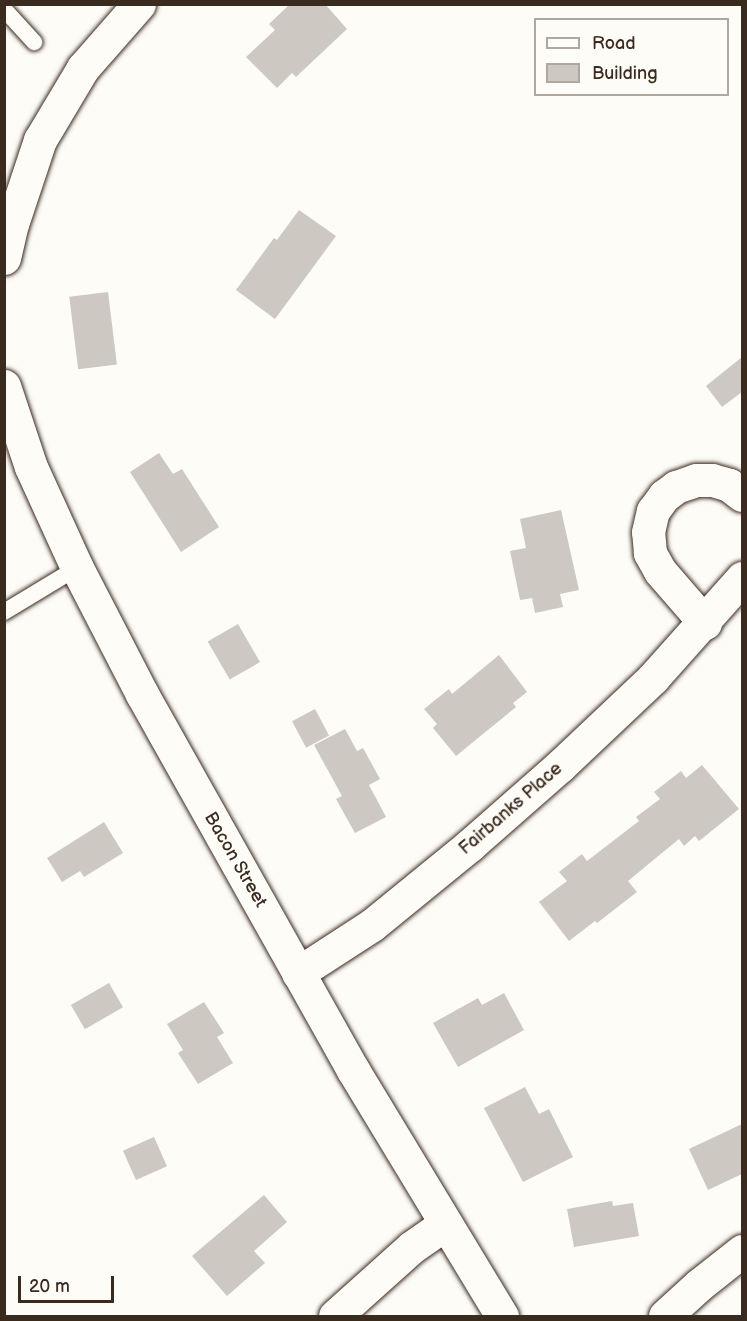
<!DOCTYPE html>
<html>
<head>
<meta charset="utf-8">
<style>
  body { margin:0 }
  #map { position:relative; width:747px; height:1321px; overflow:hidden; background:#fdfcf7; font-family:"Balsamiq Sans",sans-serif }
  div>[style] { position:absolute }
  .building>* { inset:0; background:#cdc8c2; transform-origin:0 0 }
  .roads { filter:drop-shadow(0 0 2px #3b2a1e) drop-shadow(0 0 2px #3b2a1e) }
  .lane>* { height:16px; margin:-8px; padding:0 8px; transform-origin:8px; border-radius:8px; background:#fdfcf7 }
  .street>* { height:33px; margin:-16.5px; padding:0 16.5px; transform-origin:16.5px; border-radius:16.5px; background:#fdfcf7 }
  .secondary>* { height:33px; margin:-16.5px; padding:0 16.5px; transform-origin:16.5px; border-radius:16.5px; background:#fdfcf7 }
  span { translate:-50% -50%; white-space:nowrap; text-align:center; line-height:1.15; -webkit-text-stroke:4.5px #fdfcf7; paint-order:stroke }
  .street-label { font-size:18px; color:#3b2a1e }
  .frame { position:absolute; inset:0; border:6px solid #3b2a1e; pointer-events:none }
  .legend { position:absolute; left:534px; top:18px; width:195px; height:78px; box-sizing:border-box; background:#fdfcf7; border:2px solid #afa8a0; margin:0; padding:8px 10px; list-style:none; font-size:18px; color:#3b2a1e }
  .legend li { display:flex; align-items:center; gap:12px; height:30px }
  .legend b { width:30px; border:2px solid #afa8a0 }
  .scale { position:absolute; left:18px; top:1276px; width:96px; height:27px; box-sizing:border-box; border:3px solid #3b2a1e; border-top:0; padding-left:8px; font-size:18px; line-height:21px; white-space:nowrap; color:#3b2a1e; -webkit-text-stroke:4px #fdfcf7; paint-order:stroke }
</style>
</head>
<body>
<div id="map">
  <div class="building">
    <i style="clip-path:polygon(290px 4px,325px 4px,347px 29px,296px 77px,292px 73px,277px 88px,246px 57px,275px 30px,269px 24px)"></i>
    <i style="clip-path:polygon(299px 210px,336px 236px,275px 319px,236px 290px,274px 238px,277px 240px)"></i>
    <i style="left:108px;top:292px;width:73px;height:39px;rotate:83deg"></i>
    <i style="clip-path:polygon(742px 357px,742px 392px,722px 407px,706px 386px)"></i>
    <i style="clip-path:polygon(159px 453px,173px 474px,182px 469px,219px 527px,181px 552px,130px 472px)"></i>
    <i style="clip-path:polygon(561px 510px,579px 590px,560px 594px,563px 607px,535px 613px,532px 598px,520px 600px,510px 551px,526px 548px,520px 519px)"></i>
    <i style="left:238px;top:624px;width:44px;height:35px;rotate:60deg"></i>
    <i style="clip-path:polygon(499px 655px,527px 692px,513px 703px,516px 707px,456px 756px,433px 728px,437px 724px,424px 709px,449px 689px,452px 694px)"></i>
    <i style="left:315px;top:709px;width:30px;height:26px;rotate:62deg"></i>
    <i style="clip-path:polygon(345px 729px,357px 751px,363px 748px,380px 779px,369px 785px,386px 817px,355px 833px,336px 799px,342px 796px,314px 745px)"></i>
    <i style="clip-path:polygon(702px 765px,739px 809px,699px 841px,695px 836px,684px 846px,679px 839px,628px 881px,637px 892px,597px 923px,595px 921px,569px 941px,539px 902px,567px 881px,559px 872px,582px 854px,587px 861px,639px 821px,636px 817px,660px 799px,654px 792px,681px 771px,686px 778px)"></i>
    <i style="clip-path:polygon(104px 822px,123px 853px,84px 877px,80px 871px,62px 882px,47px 858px)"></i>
    <i style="left:109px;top:983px;width:28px;height:44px;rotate:60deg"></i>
    <i style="clip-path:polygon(504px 993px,524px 1030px,458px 1067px,433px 1023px,478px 998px,482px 1005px)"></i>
    <i style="clip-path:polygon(204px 1002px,224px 1033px,217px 1037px,233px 1063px,198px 1084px,178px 1053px,183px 1050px,167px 1024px)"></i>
    <i style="clip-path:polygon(525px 1087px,539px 1114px,549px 1109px,573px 1157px,523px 1182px,484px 1108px)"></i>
    <i style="clip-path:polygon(742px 1124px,742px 1174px,708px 1190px,689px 1149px)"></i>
    <i style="left:154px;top:1137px;width:32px;height:34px;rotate:66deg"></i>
    <i style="clip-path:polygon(264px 1195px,287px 1222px,254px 1251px,265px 1263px,227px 1296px,192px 1256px)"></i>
    <i style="clip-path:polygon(612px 1201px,613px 1206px,633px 1203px,639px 1236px,574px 1247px,567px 1209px)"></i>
  </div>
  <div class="roads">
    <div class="lane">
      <i style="left:4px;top:9px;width:45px;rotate:47.7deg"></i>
      <i style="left:4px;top:612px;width:85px;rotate:-31.1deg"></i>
    </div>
    <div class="street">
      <i style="left:705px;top:623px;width:69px;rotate:-130.9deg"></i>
      <i style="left:660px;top:571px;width:21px;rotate:-119deg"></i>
      <i style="left:650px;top:553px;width:21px;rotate:-95deg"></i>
      <i style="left:648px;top:532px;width:22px;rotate:-77deg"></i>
      <i style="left:653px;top:511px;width:19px;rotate:-54deg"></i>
      <i style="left:664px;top:496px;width:15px;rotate:-37deg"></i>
      <i style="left:676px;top:487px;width:21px;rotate:-19deg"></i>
      <i style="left:696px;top:480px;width:16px"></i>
      <i style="left:712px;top:480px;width:18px;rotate:16deg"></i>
      <i style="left:729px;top:485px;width:16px;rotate:38deg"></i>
      <i style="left:298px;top:973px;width:88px;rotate:-33deg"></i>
      <i style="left:372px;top:925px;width:127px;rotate:-39.2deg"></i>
      <i style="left:470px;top:845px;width:120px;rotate:-41.3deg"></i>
      <i style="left:560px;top:766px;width:128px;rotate:-43.4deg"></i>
      <i style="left:653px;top:678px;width:134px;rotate:-48.3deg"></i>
      <i style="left:335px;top:1316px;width:103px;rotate:-41.9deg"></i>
      <i style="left:412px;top:1247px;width:40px;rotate:-34.9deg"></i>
      <i style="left:665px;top:1316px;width:46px;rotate:-42.4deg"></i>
      <i style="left:699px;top:1285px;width:55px;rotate:-38.3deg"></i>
    </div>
    <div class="secondary">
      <i style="left:4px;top:258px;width:35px;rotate:-77deg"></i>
      <i style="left:12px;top:224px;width:89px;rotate:-71.6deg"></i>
      <i style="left:40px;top:140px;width:84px;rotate:-59.2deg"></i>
      <i style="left:83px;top:68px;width:85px;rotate:-48.8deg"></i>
      <i style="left:4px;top:386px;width:85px;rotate:71.6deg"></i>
      <i style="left:31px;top:467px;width:111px;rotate:65.5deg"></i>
      <i style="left:77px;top:568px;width:142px;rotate:62.7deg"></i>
      <i style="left:142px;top:694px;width:431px;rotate:60.7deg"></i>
      <i style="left:353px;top:1070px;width:288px;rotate:58.8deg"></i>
    </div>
  </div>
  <div class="street-label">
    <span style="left:511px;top:809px;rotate:-41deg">Fairbanks Place</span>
    <span style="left:235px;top:860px;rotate:60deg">Bacon Street</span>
  </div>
  <div class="frame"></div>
  <ul class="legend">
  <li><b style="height:8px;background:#fdfcf7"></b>Road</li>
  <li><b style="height:16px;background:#cdc8c2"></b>Building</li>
  </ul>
  <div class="scale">20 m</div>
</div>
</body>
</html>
